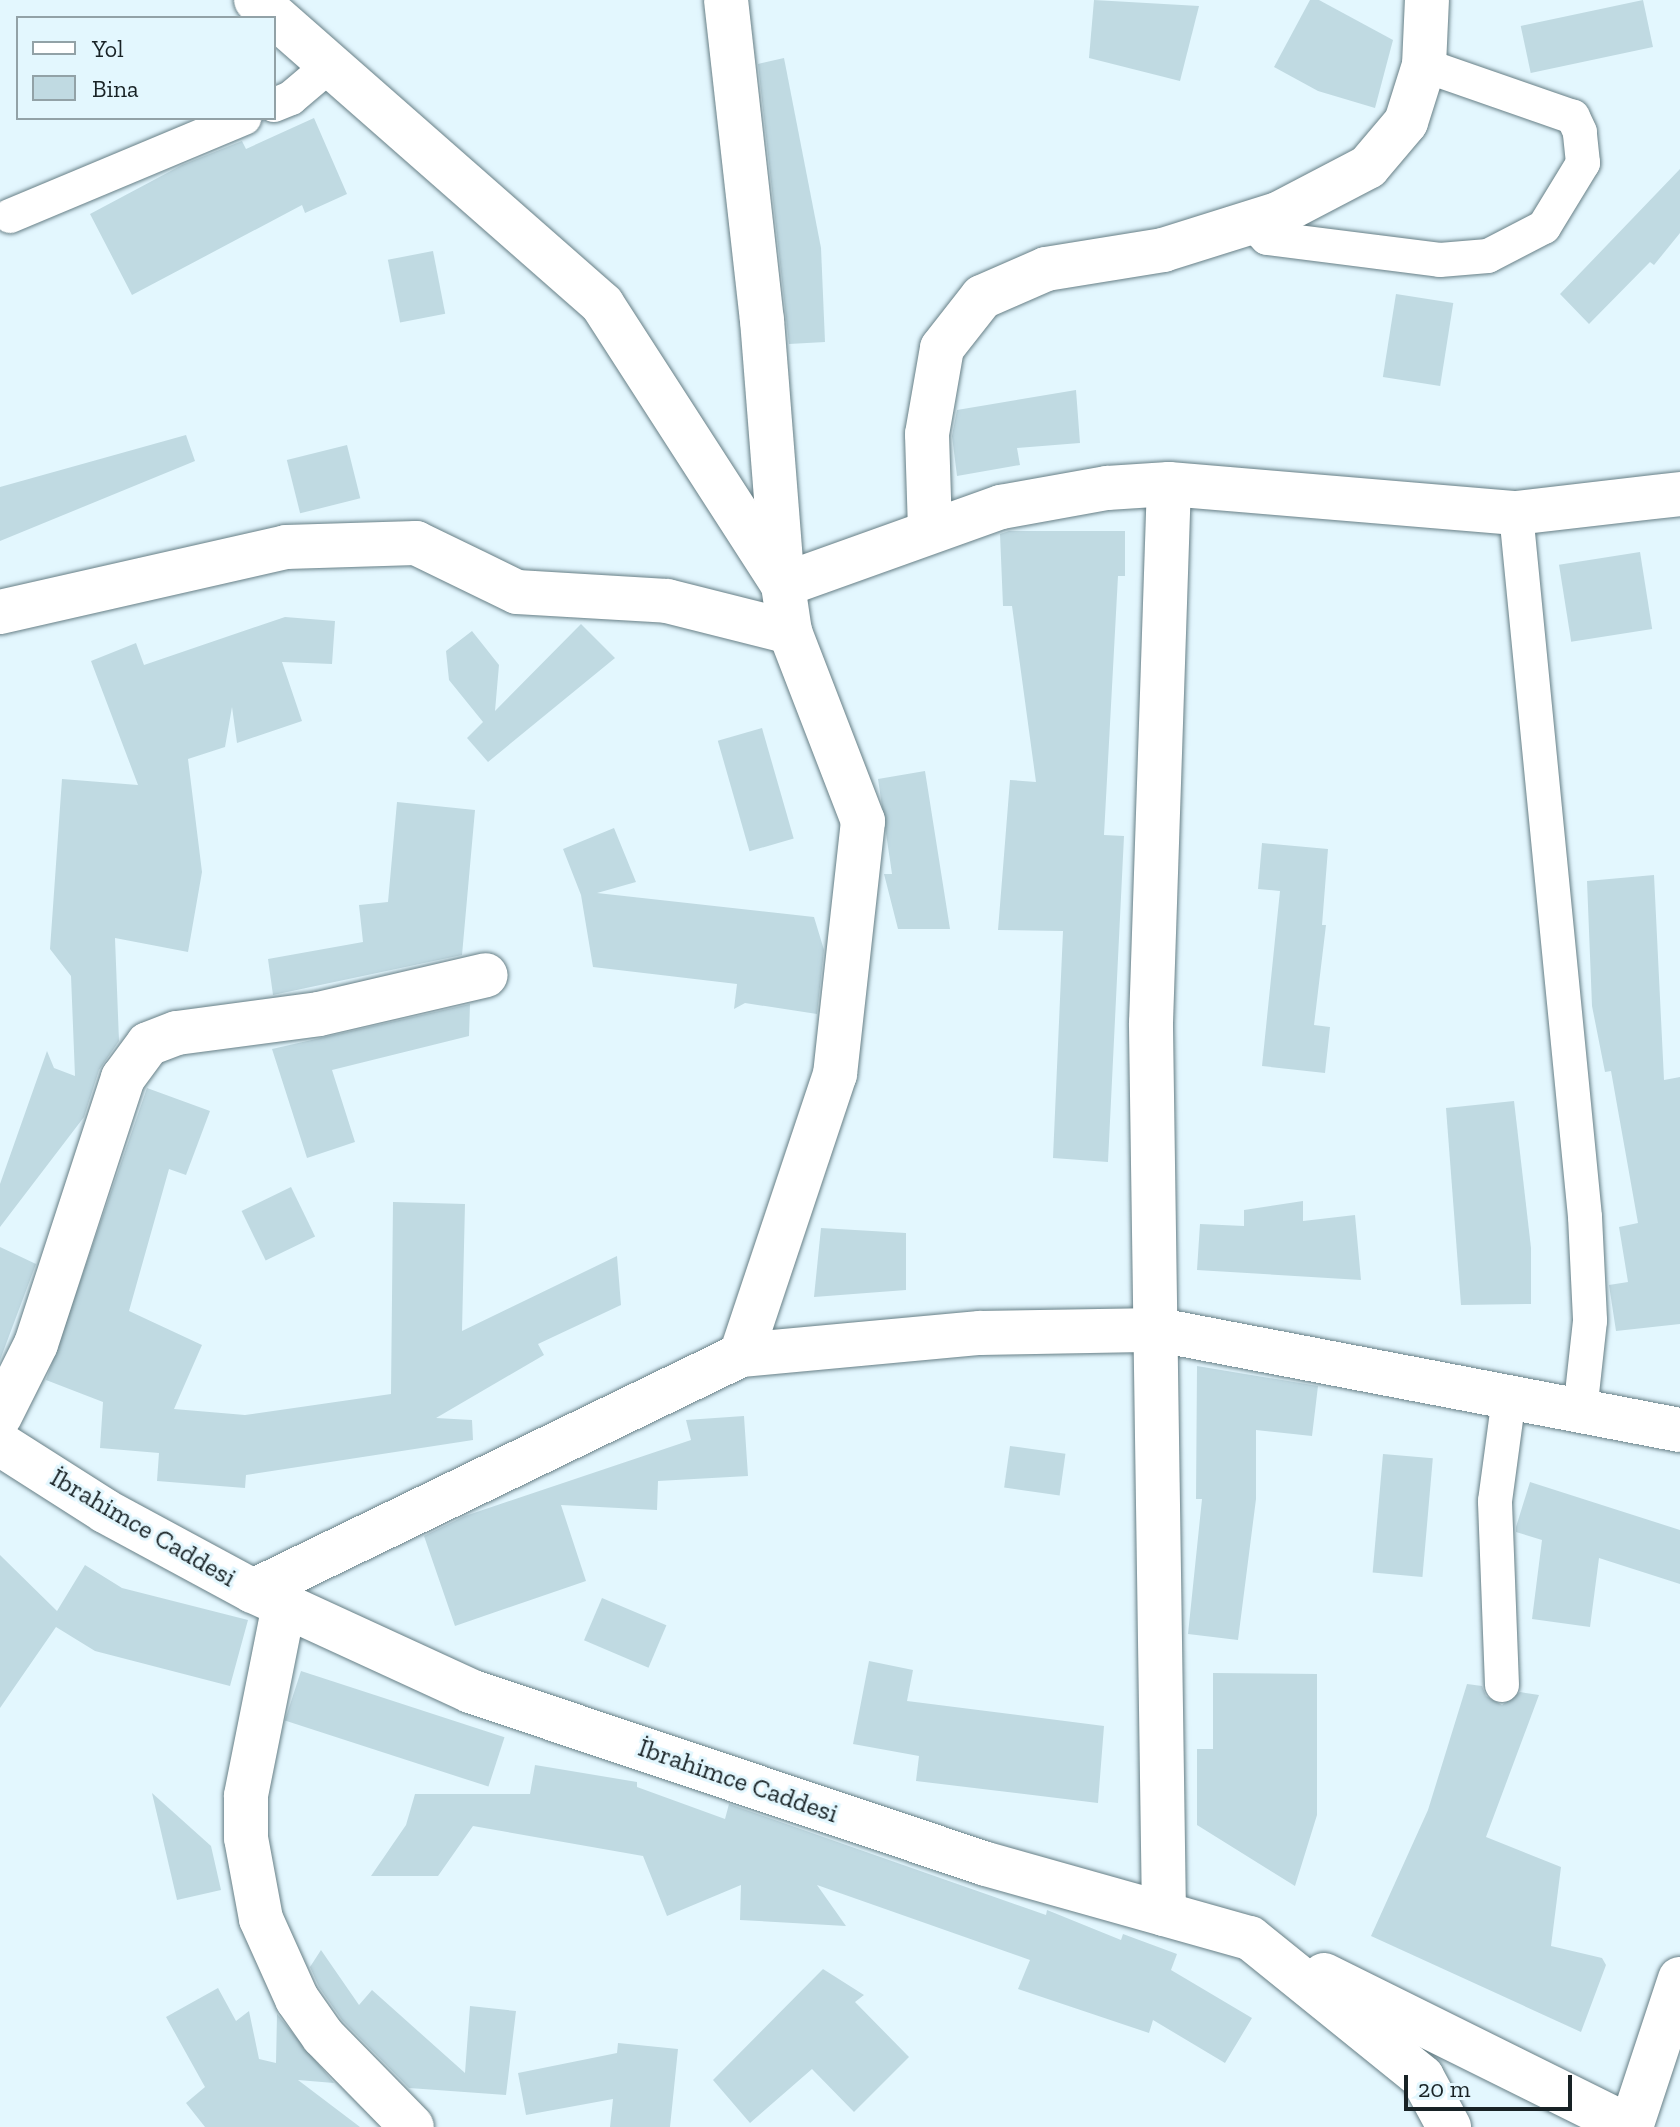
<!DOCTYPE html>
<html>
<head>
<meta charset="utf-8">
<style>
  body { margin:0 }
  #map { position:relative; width:1680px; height:2127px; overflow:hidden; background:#e3f7fe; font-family:"Zilla Slab",serif }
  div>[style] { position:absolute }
  .building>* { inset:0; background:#c0dae2; transform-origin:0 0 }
  .roads { filter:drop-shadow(0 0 2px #677f86) drop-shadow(0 0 2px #677f86) }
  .service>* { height:34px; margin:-17px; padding:0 17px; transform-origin:17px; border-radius:17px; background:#fff }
  .minor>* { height:44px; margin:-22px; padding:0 22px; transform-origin:22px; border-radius:22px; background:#fff }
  span { translate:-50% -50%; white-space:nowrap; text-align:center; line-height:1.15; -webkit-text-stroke:6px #e3f7fe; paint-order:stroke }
  .street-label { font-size:26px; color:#182225 }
  .legend { position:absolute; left:16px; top:16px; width:260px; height:104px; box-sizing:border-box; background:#e3f7fe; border:2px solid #92a2a7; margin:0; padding:10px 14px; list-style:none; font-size:24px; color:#182225 }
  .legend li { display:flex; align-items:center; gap:16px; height:40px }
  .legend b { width:40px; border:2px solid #92a2a7 }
  .scale { position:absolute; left:1404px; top:2075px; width:168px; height:36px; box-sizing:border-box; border:4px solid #182225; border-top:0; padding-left:10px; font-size:24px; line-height:28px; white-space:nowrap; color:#182225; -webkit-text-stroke:6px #e3f7fe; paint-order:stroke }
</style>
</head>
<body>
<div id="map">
  <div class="building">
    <i style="clip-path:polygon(1094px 0,1199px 6px,1180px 81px,1089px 58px)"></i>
    <i style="clip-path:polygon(1310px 0,1319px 0,1393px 40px,1375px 108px,1318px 91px,1274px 67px)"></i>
    <i style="left:1643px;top:0;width:48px;height:125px;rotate:78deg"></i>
    <i style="clip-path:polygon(784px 58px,821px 248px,825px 342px,789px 344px,758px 64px)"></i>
    <i style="clip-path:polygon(314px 118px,347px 194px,305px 213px,302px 205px,132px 295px,90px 214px,182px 165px,242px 141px,246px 149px)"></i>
    <i style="clip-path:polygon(1680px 169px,1680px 233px,1654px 265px,1650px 262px,1589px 324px,1560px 294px)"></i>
    <i style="left:433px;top:251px;width:64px;height:46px;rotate:79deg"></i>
    <i style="left:1396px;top:294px;width:58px;height:84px;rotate:9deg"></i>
    <i style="clip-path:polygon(1076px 390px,1080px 443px,1017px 448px,1020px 465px,957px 476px,952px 436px,957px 410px)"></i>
    <i style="clip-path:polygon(186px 435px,195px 461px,0 541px,0 487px)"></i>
    <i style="left:347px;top:445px;width:55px;height:62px;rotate:76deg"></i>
    <i style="clip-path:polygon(1009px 531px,1125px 531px,1125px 576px,1118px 576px,1104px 835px,1124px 836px,1108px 1162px,1053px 1158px,1063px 931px,998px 930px,1010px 780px,1036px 782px,1012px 606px,1003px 606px,1000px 534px)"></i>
    <i style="left:1640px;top:552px;width:78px;height:82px;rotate:81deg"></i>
    <i style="clip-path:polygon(285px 617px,335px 621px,332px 664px,282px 662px,302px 721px,237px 743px,232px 707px,225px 747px,188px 759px,202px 872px,188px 952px,115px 938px,119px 1041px,99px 1070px,84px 1117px,0 1227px,0 1184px,47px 1051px,54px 1068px,75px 1076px,71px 976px,50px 949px,62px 779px,138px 785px,91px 661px,136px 643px,144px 665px)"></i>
    <i style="clip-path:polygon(581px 624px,615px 658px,488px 762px,467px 738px,483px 722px,449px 680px,446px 651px,472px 631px,499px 665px,495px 711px)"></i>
    <i style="left:762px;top:728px;width:115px;height:46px;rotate:74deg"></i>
    <i style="clip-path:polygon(925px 771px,950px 929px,898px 929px,884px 874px,892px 874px,878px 779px)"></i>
    <i style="clip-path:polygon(397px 802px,475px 810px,462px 955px,273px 995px,268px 959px,363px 942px,359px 905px,388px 902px)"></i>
    <i style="clip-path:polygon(614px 828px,636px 882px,597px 893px,814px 917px,824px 950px,817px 1014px,745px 1003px,734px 1009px,737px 984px,593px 967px,581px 895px,563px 849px)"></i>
    <i style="clip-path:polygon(1262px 843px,1328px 849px,1322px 925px,1326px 925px,1314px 1025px,1330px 1027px,1325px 1073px,1262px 1066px,1280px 891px,1258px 889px)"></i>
    <i style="clip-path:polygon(1654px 875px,1664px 1080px,1680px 1077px,1680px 1324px,1616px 1331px,1609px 1285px,1628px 1282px,1619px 1227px,1638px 1223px,1611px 1071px,1605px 1072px,1592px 1006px,1587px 881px)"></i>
    <i style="clip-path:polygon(470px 1004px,469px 1036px,332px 1070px,355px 1142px,307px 1158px,272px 1049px)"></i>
    <i style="clip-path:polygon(147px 1088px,210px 1111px,186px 1175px,169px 1169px,129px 1311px,202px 1345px,174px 1409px,245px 1415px,391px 1394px,393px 1202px,465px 1204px,462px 1331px,617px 1256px,621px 1305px,538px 1344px,544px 1355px,436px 1418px,472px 1420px,473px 1440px,246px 1475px,245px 1488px,157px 1481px,159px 1453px,100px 1448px,103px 1402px,46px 1380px)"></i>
    <i style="clip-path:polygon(1514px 1101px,1531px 1248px,1531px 1304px,1461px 1305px,1446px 1108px)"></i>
    <i style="left:291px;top:1187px;width:55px;height:55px;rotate:64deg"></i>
    <i style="clip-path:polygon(1303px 1201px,1303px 1221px,1355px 1215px,1361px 1280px,1197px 1270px,1200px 1224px,1244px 1226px,1244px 1210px)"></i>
    <i style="clip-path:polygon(821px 1228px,906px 1233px,906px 1290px,814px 1297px)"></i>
    <i style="clip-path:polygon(0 1247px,36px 1264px,0 1360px)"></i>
    <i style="clip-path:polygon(1197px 1366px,1318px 1386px,1312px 1436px,1256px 1430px,1256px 1499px,1238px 1640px,1188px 1634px,1202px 1499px,1196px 1499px)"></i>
    <i style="clip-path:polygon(744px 1416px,748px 1476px,658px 1481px,657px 1510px,561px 1505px,586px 1581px,455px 1626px,424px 1536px,465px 1516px,691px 1440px,686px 1420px)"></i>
    <i style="left:1010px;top:1446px;width:56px;height:42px;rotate:8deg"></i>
    <i style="left:1383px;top:1454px;width:50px;height:119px;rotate:5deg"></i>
    <i style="clip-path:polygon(1530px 1482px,1680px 1530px,1680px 1584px,1599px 1558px,1590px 1627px,1532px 1619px,1542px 1540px,1516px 1532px,1516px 1527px)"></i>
    <i style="clip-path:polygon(0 1555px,57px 1611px,85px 1565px,122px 1588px,248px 1620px,230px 1686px,95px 1651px,56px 1627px,0 1708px)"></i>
    <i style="left:602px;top:1598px;width:70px;height:46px;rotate:23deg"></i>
    <i style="clip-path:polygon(869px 1661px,913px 1670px,907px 1701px,1104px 1726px,1098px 1803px,916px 1781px,919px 1756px,853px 1744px)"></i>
    <i style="left:301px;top:1671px;width:214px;height:52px;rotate:18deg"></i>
    <i style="clip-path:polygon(1213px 1673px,1317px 1674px,1317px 1815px,1295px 1886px,1197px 1825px,1197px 1749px,1213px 1749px)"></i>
    <i style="clip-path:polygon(1467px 1684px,1482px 1686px,1486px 1696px,1502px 1705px,1520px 1692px,1539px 1695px,1486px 1837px,1561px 1867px,1551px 1946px,1602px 1958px,1606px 1965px,1581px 2032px,1371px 1936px,1428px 1810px)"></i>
    <i style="clip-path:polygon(535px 1765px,637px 1782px,637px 1787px,725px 1819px,729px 1804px,1046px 1915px,1047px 1910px,1121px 1940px,1123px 1934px,1177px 1954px,1171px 1970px,1252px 2018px,1225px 2063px,1153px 2020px,1149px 2033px,1018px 1989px,1030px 1960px,817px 1885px,846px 1926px,740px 1920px,741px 1885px,667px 1916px,643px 1856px,473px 1826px,438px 1876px,371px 1876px,406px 1825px,415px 1794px,530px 1794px)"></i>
    <i style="clip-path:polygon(152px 1793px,211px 1846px,221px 1890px,177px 1900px)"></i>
    <i style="clip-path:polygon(321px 1950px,359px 2005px,372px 1990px,465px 2073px,470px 2006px,516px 2011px,506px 2095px,409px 2088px,342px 2020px,319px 1987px,310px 1967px)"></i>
    <i style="clip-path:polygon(823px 1969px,864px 1995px,855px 2002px,909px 2057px,854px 2112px,812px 2069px,750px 2123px,713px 2080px)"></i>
    <i style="clip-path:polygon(218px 1988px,236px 2021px,249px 2011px,259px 2059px,276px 2063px,277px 2014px,334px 2083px,298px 2080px,360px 2127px,205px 2127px,186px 2103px,205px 2087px,166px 2017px)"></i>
    <i style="clip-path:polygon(618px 2043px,678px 2049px,670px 2127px,610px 2127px,613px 2099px,526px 2115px,518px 2073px,617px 2053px)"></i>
  </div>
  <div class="roads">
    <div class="service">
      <i style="left:274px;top:105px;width:18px;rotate:-22deg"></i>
      <i style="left:291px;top:98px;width:51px;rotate:-40.2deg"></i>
      <i style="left:10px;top:216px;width:254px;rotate:-22.7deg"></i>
      <i style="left:1252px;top:223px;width:21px;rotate:45deg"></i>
      <i style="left:1267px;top:238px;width:174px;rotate:7.2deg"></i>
      <i style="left:1440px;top:260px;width:48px;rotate:-4.8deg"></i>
      <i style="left:1488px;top:256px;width:63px;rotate:-27.4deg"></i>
      <i style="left:1544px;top:227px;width:75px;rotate:-58.6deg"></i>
      <i style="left:1583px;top:163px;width:31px;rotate:-96deg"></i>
      <i style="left:1580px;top:132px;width:17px;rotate:-115deg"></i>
      <i style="left:1573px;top:117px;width:158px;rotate:-160.8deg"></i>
      <i style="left:1516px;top:513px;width:707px;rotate:84.4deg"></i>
      <i style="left:1585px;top:1217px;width:104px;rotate:87.2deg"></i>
      <i style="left:1590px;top:1321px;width:91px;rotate:96.3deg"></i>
      <i style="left:1502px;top:1685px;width:184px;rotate:-92.2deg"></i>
      <i style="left:1495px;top:1501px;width:105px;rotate:-82.3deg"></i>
    </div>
    <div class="minor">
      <i style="left:256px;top:0;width:461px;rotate:41.3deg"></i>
      <i style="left:602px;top:304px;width:334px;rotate:57.2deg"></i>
      <i style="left:783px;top:585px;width:48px;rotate:81.5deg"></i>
      <i style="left:790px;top:632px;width:203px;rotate:68.9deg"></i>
      <i style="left:863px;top:821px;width:255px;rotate:96.3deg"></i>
      <i style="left:835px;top:1074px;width:296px;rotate:108.5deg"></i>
      <i style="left:726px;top:0;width:322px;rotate:83.6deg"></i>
      <i style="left:762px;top:320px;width:266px;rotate:85.5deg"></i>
      <i style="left:783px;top:585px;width:232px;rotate:-19.7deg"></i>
      <i style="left:1001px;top:507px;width:108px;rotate:-10.2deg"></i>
      <i style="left:1107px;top:488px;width:62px;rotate:-3.7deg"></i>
      <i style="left:1169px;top:484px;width:348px;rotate:4.8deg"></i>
      <i style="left:1516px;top:513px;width:165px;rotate:-6.6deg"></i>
      <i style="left:930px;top:530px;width:96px;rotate:-91.8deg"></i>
      <i style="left:927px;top:434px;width:87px;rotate:-80.1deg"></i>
      <i style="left:942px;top:348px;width:65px;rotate:-51.9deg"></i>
      <i style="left:982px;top:297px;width:70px;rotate:-23.6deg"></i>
      <i style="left:1046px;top:269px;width:119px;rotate:-9.2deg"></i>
      <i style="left:1163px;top:250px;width:121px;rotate:-17.4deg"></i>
      <i style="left:1278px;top:214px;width:102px;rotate:-27.6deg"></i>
      <i style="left:1368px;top:167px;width:59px;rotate:-49.8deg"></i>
      <i style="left:1406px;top:122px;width:60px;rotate:-72.5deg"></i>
      <i style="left:1424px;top:65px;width:65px;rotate:-87.4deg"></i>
      <i style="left:0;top:612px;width:293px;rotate:-12.8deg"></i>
      <i style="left:286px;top:547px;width:130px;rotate:-1.8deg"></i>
      <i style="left:416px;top:543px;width:112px;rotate:25.9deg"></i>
      <i style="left:517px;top:592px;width:150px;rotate:3.4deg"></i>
      <i style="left:667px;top:601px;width:127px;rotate:14.1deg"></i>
      <i style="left:0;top:1416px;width:80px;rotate:-63.4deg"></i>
      <i style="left:36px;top:1344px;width:280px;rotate:-71.9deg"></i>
      <i style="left:123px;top:1078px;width:42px;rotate:-53.7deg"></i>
      <i style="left:148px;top:1044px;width:31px;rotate:-21deg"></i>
      <i style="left:177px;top:1033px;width:143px;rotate:-7.6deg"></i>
      <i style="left:319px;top:1014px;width:171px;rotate:-13.1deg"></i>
      <i style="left:0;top:1444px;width:125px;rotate:32.5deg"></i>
      <i style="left:105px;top:1511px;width:168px;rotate:28.4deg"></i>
      <i style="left:253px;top:1591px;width:239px;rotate:24.7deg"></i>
      <i style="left:470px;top:1691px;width:544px;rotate:18.53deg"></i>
      <i style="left:986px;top:1864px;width:274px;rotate:15.7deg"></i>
      <i style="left:1250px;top:1938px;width:221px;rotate:38.9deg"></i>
      <i style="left:1422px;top:2077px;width:57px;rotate:61.6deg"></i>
      <i style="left:253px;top:1591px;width:542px;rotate:-25.81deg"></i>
      <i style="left:741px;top:1355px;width:240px;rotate:-5.3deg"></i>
      <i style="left:980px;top:1333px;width:179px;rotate:-1deg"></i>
      <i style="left:1159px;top:1330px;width:531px;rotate:10.87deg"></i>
      <i style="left:284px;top:1605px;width:195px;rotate:101.3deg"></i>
      <i style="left:246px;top:1796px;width:42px;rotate:90deg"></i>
      <i style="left:246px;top:1838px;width:82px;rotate:79.5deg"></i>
      <i style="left:261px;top:1919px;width:88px;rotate:65.8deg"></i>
      <i style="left:297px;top:1999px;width:45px;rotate:54.9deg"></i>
      <i style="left:323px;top:2036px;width:127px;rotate:45.6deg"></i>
      <i style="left:1164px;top:1914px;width:891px;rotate:-90.84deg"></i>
      <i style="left:1151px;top:1023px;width:539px;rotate:-88.09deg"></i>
      <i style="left:1324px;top:1975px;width:342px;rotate:26.4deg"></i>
      <i style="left:1631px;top:2127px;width:156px;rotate:-71.7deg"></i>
    </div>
  </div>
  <div class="street-label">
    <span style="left:143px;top:1528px;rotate:30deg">İbrahimce Caddesi</span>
    <span style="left:738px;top:1781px;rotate:19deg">İbrahimce Caddesi</span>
  </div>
  <ul class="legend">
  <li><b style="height:10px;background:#fff"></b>Yol</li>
  <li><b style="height:22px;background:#c0dae2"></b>Bina</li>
  </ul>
  <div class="scale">20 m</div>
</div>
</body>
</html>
